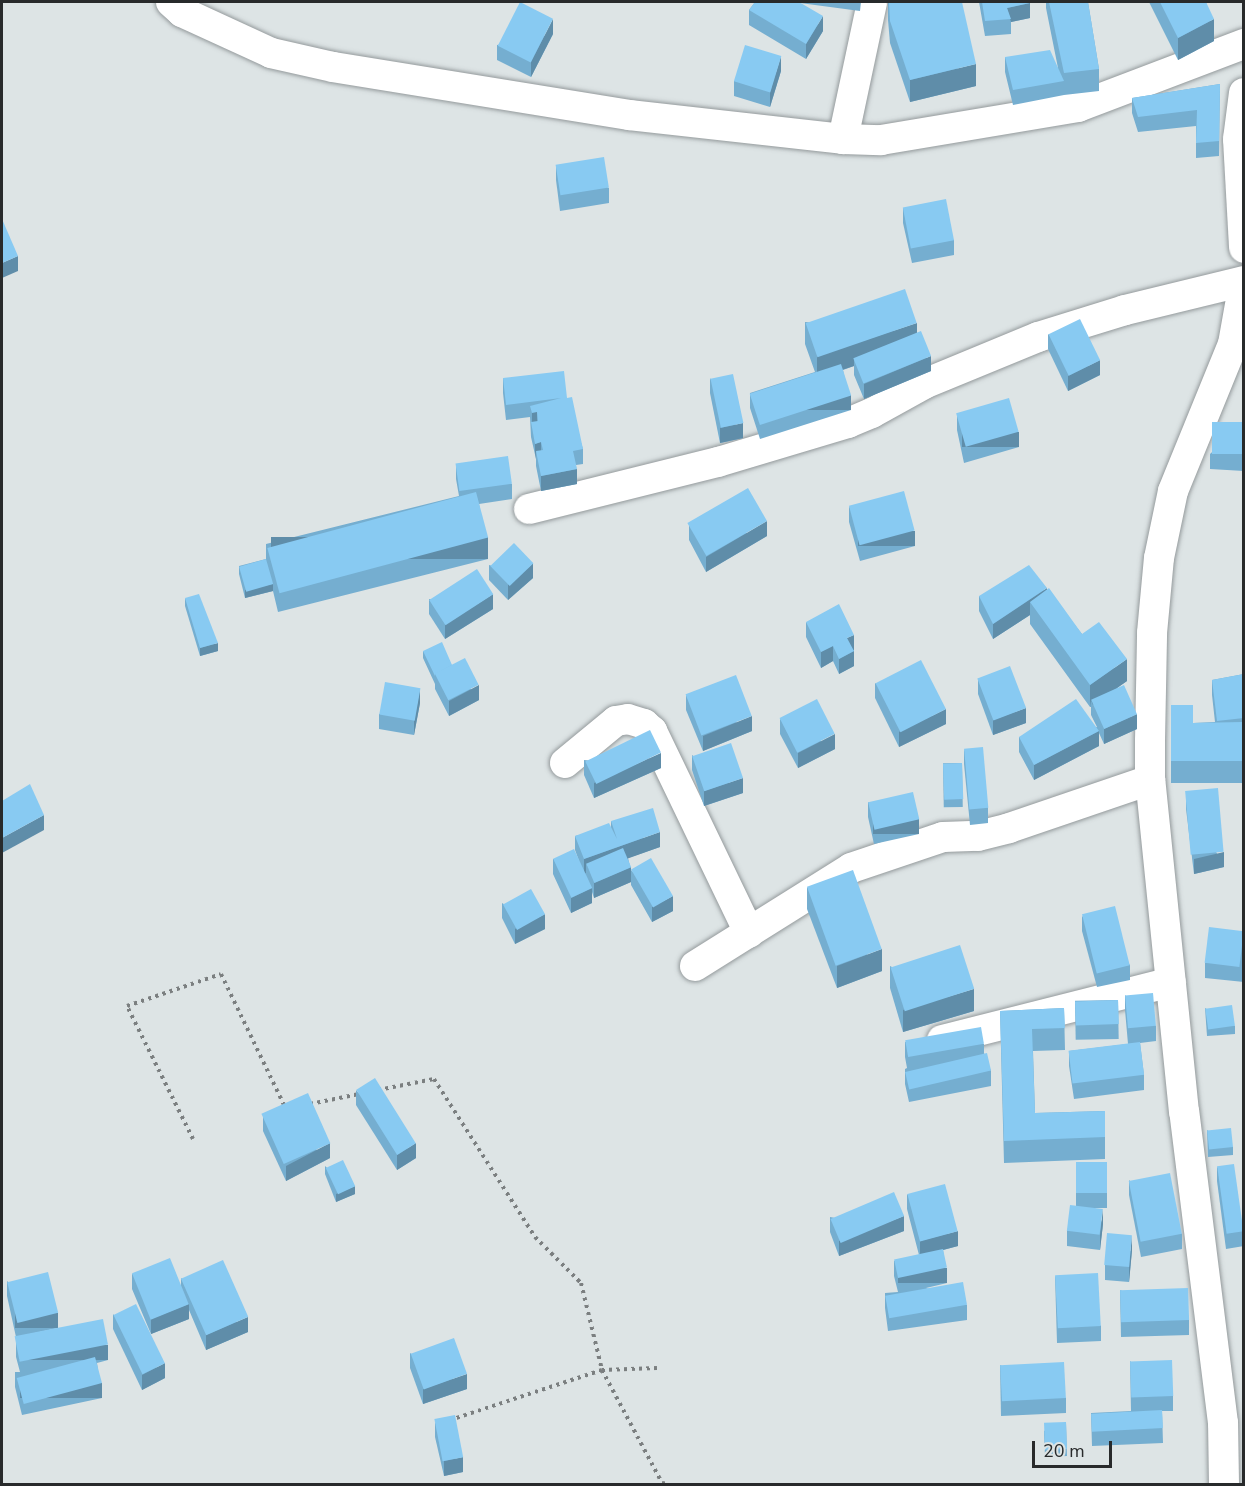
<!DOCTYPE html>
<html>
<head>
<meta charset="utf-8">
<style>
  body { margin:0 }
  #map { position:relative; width:1245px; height:1486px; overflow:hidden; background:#dde4e5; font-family:"Nunito Sans",sans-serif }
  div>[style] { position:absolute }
  .path>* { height:4px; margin-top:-2px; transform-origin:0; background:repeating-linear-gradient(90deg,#7b7f80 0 3px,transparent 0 7.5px) }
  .roads { filter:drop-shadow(0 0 2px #949a9c) drop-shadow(0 0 2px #949a9c) }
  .minor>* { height:30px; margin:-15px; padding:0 15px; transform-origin:15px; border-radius:15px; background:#fff }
  .wall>* { inset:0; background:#75aed0; transform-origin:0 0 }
  .shaded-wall>* { inset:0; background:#5f8da9; transform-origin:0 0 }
  .building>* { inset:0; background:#88caf2; transform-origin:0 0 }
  span { translate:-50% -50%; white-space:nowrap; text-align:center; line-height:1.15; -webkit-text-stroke:4.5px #dde4e5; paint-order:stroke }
  .frame { position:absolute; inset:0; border:3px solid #282a2b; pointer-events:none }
  .scale { position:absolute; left:1032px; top:1441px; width:80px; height:27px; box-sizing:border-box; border:3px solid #282a2b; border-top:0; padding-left:8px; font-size:18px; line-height:21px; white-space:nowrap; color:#282a2b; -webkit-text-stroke:4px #dde4e5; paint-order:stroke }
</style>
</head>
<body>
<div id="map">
  <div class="path">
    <i style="left:378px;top:1090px;width:57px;rotate:-11.1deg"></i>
    <i style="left:434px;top:1079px;width:188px;rotate:57.4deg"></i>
    <i style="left:535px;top:1237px;width:65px;rotate:45deg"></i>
    <i style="left:581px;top:1283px;width:89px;rotate:76.4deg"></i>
    <i style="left:602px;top:1370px;width:157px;rotate:161.8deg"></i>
    <i style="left:310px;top:1104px;width:50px;rotate:-11.5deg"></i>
    <i style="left:193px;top:1139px;width:148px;rotate:-116.4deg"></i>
    <i style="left:127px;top:1006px;width:99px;rotate:-18.8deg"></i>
    <i style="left:221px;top:974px;width:150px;rotate:64.3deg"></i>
    <i style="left:657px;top:1368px;width:55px;rotate:177.9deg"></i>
    <i style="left:602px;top:1370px;width:128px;rotate:62deg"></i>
    <i style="left:662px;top:1483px;width:7px;rotate:8deg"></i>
  </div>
  <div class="roads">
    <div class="minor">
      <i style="left:171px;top:2px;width:15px;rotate:42deg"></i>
      <i style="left:182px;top:12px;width:98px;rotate:24.7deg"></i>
      <i style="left:271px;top:53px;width:64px;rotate:12.7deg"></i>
      <i style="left:333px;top:67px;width:300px;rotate:9.2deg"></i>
      <i style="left:629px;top:115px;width:215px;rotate:6.4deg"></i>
      <i style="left:843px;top:139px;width:38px;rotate:2deg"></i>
      <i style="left:881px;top:140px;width:200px;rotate:-9.5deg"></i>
      <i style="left:1078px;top:107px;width:178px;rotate:-20.8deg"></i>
      <i style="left:1244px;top:93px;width:46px;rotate:97.4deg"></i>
      <i style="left:1238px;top:139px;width:109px;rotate:86.8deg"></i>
      <i style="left:843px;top:139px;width:140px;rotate:-78deg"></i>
      <i style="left:529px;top:509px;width:195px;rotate:-14deg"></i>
      <i style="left:718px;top:462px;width:136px;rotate:-16.7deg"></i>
      <i style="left:848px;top:423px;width:26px;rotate:-23deg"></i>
      <i style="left:872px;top:413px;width:60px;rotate:-29.1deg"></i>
      <i style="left:924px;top:384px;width:123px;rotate:-22.4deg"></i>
      <i style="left:1038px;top:337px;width:91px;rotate:-17.2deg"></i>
      <i style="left:1125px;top:310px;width:122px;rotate:-13.7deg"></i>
      <i style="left:565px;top:763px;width:66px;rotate:-39.5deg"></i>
      <i style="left:616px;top:721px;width:12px;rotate:-9deg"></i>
      <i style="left:628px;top:719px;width:17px;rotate:17deg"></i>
      <i style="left:644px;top:724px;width:11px;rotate:41deg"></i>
      <i style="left:652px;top:731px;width:224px;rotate:64.3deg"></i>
      <i style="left:695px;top:966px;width:184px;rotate:-32.1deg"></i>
      <i style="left:851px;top:868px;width:97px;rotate:-18.6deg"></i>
      <i style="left:943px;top:837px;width:35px;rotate:-2deg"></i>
      <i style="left:978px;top:836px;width:32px;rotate:-14deg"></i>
      <i style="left:1009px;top:828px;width:149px;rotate:-18.8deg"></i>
      <i style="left:942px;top:1040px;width:236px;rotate:-14.2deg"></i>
      <i style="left:1224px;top:1484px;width:61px;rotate:-90.9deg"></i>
      <i style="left:1223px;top:1423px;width:313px;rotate:-97.1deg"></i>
      <i style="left:1184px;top:1112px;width:334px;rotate:-95.8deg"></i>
      <i style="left:1150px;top:780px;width:39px;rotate:-90deg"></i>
      <i style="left:1150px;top:741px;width:108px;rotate:-88.9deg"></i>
      <i style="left:1152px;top:633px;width:75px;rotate:-84.7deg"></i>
      <i style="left:1159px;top:558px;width:68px;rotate:-78.2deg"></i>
      <i style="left:1173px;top:491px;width:159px;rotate:-67.8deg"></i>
      <i style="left:1233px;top:344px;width:63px;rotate:-79.9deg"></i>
    </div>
  </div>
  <div class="wall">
    <i style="clip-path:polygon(755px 2px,861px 2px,860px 11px,800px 3px,823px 31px,806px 59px,749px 25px,749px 10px)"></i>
    <i style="clip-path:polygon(888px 2px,976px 86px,910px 102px,890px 43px,888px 20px)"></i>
    <i style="clip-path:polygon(979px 2px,1030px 2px,1030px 18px,1011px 22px,1011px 34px,985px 36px)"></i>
    <i style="clip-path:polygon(1046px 2px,1088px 2px,1099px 69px,1099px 91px,1064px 95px,1013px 105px,1005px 72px,1005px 57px,1058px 68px,1046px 8px)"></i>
    <i style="clip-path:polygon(1149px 2px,1206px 2px,1214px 41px,1178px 60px)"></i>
    <i style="clip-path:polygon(553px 34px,531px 77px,497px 60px,497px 45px)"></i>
    <i style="clip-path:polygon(781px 71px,770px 107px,734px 96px,734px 81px)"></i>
    <i style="clip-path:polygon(1220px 84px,1219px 156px,1196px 158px,1196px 126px,1138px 132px,1132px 113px,1132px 98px)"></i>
    <i style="clip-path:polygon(556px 165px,609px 188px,609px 203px,560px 211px,556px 180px)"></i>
    <i style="clip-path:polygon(903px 208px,954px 240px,954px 255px,912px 263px,903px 223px)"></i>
    <i style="clip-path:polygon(805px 322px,917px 333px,931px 371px,864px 399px,854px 375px,854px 366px,843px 370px,851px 410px,760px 439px,750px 408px,750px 393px,815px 372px,805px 344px)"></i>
    <i style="clip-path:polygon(1048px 334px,1100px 375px,1068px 391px,1048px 349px)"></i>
    <i style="clip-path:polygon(503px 378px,567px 398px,583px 449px,583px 464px,576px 465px,577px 484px,541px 491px,536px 466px,536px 459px,531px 437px,530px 417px,506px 420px,503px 393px)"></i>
    <i style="clip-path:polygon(710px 378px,743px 438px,720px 443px,710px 393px)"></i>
    <i style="clip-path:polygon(957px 415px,1019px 447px,964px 463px,957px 430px)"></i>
    <i style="clip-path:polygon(1244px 422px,1244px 471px,1210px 469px,1210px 454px)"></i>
    <i style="clip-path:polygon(456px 464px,512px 484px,512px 499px,479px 504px,488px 559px,278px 612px,273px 591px,245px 598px,239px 574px,239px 566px,266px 559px,266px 544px,459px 496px,456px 479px)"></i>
    <i style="clip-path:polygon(849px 507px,915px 546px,860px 561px,849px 522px)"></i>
    <i style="clip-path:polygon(689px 525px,767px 536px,706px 572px,689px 540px)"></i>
    <i style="clip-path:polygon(489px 565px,533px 578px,508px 600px,489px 580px)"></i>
    <i style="clip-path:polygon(1047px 590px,1082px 634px,1127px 681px,1117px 688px,1137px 729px,1104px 744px,1099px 733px,1099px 746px,1034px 780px,1019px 752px,1019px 737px,1097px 727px,1091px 715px,1091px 707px,1090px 707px,1030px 624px,1030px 615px,993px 639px,979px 611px,979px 596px)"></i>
    <i style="clip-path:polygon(185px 598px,218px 651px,200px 656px,185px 606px)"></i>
    <i style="clip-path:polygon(429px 599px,493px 609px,445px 639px,429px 614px)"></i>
    <i style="clip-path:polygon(806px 622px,854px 650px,854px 666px,839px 674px,833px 661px,821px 668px,806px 637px)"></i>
    <i style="clip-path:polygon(423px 651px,452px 665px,479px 700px,449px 716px,435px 689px,435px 684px,423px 658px)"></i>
    <i style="clip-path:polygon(1244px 674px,1243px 783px,1171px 783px,1171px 705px,1193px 723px,1215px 722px,1212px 695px,1212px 680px)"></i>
    <i style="clip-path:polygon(978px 679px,1026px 723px,993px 735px,978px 694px)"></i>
    <i style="clip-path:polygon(875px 683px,946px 724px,899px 747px,875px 698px)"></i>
    <i style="clip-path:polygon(686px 695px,752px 731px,703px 751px,686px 710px)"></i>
    <i style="clip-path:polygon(420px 703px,414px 735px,379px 729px,379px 714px)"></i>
    <i style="clip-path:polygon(780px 719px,835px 749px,798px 768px,780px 734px)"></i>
    <i style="clip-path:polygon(964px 749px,988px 808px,988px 823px,970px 825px,964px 764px)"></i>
    <i style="clip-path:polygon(692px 755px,743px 793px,704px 806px,692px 770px)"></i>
    <i style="clip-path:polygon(584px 760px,661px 768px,594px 798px,584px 775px)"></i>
    <i style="left:962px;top:763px;width:44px;height:19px;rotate:89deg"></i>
    <i style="clip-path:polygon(1186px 794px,1224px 867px,1194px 874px,1186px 809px)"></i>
    <i style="clip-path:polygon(868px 802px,919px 834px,874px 844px,868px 817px)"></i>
    <i style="clip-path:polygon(611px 821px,660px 847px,628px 858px,631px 870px,673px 911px,652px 922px,631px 885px,631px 882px,594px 898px,592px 892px,592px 903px,571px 913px,553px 874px,553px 859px,579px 861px,575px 850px,575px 836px,611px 828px)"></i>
    <i style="clip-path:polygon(807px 887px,882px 971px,837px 988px,807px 909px)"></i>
    <i style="clip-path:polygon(502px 903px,545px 929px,515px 944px,502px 918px)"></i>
    <i style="clip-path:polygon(1082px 916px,1130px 965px,1130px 980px,1097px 987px,1082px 931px)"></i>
    <i style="clip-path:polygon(1244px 931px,1244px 982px,1205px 978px,1205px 963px)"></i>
    <i style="clip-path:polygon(890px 966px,974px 1011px,903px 1032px,890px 988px)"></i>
    <i style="clip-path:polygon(1125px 995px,1156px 1026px,1156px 1041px,1140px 1043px,1144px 1075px,1144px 1090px,1074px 1099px,1069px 1066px,1069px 1051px,1128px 1044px,1125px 1010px)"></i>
    <i style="left:1118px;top:1000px;width:39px;height:43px;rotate:89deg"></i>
    <i style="clip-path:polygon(1064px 1008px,1065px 1050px,1033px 1051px,1035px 1113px,1105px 1111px,1105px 1159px,1004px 1163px,1000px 1011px)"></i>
    <i style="clip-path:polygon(1205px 1008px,1235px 1026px,1235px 1034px,1207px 1036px)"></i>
    <i style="clip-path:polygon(905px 1042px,984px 1044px,984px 1053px,991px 1071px,991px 1086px,909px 1102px,905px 1084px,905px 1069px,907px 1068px,905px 1057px)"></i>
    <i style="clip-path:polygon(356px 1090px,416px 1158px,397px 1170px,356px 1105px)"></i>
    <i style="clip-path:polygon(263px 1116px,330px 1158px,286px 1181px,263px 1131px)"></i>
    <i style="clip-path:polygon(1207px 1130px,1233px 1147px,1233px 1155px,1208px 1157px)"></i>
    <i style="clip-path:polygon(1076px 1162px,1107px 1162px,1107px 1208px,1095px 1208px,1103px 1224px,1100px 1250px,1067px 1246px,1067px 1231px,1076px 1206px)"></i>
    <i style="clip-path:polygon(325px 1166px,355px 1194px,336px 1202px,325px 1174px)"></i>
    <i style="clip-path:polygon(1217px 1166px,1244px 1229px,1244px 1246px,1226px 1249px,1217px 1181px)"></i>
    <i style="clip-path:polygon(1129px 1180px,1182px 1234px,1182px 1249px,1141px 1257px,1129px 1195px)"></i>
    <i style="clip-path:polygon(907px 1194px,958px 1246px,943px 1250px,947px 1283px,926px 1288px,967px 1305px,967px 1320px,888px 1331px,885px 1308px,885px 1293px,898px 1292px,894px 1276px,894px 1261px,919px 1255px,907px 1209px)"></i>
    <i style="clip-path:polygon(830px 1217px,904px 1231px,839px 1256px,830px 1232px)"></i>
    <i style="clip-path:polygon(1132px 1250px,1129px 1282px,1105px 1280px,1105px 1265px)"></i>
    <i style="clip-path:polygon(132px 1274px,181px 1286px,181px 1278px,248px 1332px,206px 1350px,189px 1310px,189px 1319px,151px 1334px,132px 1289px)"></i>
    <i style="clip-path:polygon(1055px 1276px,1101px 1326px,1101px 1341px,1057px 1343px)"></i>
    <i style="clip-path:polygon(7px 1281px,58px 1328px,16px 1337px,7px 1296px)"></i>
    <i style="clip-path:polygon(1120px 1290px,1189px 1320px,1189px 1335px,1121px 1337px)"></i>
    <i style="clip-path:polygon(113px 1314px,165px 1378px,142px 1390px,113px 1329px)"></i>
    <i style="clip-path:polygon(16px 1342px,108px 1360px,97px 1363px,102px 1398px,22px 1415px,15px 1387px,15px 1372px,20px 1372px,16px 1357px)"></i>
    <i style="clip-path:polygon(410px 1353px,467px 1389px,423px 1404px,410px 1368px)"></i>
    <i style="clip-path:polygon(1130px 1361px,1173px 1396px,1173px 1411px,1162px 1411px,1163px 1443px,1092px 1446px,1091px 1413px,1131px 1411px)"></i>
    <i style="clip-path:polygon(1000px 1365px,1066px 1398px,1066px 1413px,1001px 1416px)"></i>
    <i style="clip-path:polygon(435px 1422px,463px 1472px,444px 1476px,435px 1437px)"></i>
    <i style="clip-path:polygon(1066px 1422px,1067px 1456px,1045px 1457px,1044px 1431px)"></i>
  </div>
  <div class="shaded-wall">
    <i style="clip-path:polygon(1030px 3px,1030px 18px,1011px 22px,1007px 8px)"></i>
    <i style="clip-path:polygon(823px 16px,823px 31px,806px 59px,806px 44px)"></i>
    <i style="clip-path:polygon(553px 19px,553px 34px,531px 77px,531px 62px)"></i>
    <i style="clip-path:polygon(1214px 19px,1214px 41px,1178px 60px,1178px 38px)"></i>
    <i style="clip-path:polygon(781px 56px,781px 71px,770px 107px,770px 92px)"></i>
    <i style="clip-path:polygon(976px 64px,976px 86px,910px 102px,910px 80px)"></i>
    <i style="clip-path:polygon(18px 256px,18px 271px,2px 278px,2px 263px)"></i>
    <i style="clip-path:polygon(917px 323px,917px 346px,854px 360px,854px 366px,817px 378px,817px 356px)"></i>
    <i style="clip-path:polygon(931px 356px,931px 371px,864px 399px,864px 384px)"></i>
    <i style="clip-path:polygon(1100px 360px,1100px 375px,1068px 391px,1068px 376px)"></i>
    <i style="left:851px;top:395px;width:15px;height:96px;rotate:90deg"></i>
    <i style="left:537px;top:412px;width:15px;height:5px;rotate:90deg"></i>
    <i style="clip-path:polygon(743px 423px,743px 438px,720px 443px,720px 428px)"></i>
    <i style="left:1019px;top:432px;width:15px;height:57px;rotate:90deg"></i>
    <i style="clip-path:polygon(541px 442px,541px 457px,536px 451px,535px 459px,535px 444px)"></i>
    <i style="clip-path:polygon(577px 469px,577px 484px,541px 491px,541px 476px)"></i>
    <i style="clip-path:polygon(767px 521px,767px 536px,706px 572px,706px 557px)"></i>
    <i style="left:915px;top:531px;width:15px;height:57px;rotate:90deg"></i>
    <i style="left:488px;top:537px;width:22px;height:217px;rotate:90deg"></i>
    <i style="clip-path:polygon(533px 563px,533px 578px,508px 600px,508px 585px)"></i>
    <i style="clip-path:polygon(273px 584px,273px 591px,245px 598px,245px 590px)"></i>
    <i style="clip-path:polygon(1047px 588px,1047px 603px,1030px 602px,1030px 615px,993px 639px,993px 624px)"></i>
    <i style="clip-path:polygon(493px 594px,493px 609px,445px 639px,445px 624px)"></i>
    <i style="clip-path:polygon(854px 635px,854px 650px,847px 653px,847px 638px)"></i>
    <i style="clip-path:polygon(218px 643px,218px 651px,200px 656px,200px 648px)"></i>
    <i style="clip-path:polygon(833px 646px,833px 661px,821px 668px,821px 652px)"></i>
    <i style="clip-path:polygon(854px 651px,854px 666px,839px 674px,839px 659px)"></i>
    <i style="clip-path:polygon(1127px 659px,1127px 681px,1093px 705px,1091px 700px,1090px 707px,1090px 685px)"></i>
    <i style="clip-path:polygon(479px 685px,479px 700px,449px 716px,449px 701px)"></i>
    <i style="clip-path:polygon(420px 688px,420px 703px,414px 735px,414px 720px)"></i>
    <i style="clip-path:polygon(1026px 708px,1026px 723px,993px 735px,993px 720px)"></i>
    <i style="clip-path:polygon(946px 709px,946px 724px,899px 747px,899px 732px)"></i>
    <i style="clip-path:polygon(1137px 714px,1137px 729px,1104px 744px,1104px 729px)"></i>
    <i style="clip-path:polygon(752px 716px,752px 731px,703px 751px,703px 736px)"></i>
    <i style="clip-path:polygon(1099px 731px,1099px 746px,1034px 780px,1034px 765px)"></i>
    <i style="clip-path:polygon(835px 734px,835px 749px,798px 768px,798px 753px)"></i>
    <i style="clip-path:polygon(661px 753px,661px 768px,594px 798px,594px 783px)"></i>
    <i style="clip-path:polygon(743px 778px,743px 793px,704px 806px,704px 791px)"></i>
    <i style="clip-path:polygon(44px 815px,44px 830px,2px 853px,2px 838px)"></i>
    <i style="left:919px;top:819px;width:15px;height:46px;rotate:90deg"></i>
    <i style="clip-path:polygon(660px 832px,660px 847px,590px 872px,586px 863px,586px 873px,584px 874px,584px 859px)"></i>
    <i style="clip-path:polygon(1224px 852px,1224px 867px,1194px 874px,1194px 859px)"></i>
    <i style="clip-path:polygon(631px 867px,631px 882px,594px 898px,594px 883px)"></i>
    <i style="clip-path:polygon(592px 888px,592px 903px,571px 913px,571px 898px)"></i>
    <i style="clip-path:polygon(673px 896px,673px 911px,652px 922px,652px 907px)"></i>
    <i style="clip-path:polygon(545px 914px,545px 929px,515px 944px,515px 929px)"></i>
    <i style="clip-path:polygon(882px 949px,882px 971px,837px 988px,837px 966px)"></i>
    <i style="clip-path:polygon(974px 989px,974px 1011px,903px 1032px,903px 1010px)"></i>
    <i style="clip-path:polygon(330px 1143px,330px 1158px,286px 1181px,286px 1166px)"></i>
    <i style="clip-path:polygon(416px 1143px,416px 1158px,397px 1170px,397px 1155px)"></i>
    <i style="clip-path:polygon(355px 1186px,355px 1194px,336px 1202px,336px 1194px)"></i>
    <i style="clip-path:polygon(1103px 1209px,1103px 1224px,1100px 1250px,1100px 1235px)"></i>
    <i style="clip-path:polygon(904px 1216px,904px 1231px,839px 1256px,839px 1241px)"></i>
    <i style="clip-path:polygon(958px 1231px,958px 1246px,920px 1256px,920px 1241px)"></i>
    <i style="clip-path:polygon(1132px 1235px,1132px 1250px,1129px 1282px,1129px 1267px)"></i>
    <i style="left:947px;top:1268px;width:15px;height:49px;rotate:90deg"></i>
    <i style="clip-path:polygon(189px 1304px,189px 1319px,151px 1334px,151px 1319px)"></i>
    <i style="left:58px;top:1313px;width:15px;height:43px;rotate:90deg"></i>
    <i style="clip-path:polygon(248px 1317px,248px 1332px,206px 1350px,206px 1335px)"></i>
    <i style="left:108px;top:1345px;width:15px;height:89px;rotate:90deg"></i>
    <i style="clip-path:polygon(165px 1363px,165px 1378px,142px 1390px,142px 1375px)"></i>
    <i style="clip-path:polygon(467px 1374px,467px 1389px,423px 1404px,423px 1389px)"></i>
    <i style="left:102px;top:1383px;width:15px;height:82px;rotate:90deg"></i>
    <i style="clip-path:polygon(463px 1457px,463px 1472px,444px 1476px,444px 1461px)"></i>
  </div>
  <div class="building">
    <i style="left:520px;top:2px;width:37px;height:49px;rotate:27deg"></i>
    <i style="clip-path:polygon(755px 2px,799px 2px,823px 16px,806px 44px,749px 10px)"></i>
    <i style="clip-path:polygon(889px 2px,962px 2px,976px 64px,910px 80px,890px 21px)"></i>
    <i style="clip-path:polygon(982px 2px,1030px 2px,1030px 3px,1007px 8px,1011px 19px,985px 21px)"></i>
    <i style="clip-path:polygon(1049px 2px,1088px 2px,1099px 69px,1064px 73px)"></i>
    <i style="clip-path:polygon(1160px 2px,1206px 2px,1214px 19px,1178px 38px)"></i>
    <i style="left:745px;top:45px;width:38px;height:38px;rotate:17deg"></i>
    <i style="clip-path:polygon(1050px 50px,1064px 81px,1013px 90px,1005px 57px)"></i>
    <i style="clip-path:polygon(1220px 84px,1219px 141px,1196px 143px,1197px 110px,1138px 117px,1132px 98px)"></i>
    <i style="left:604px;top:157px;width:31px;height:49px;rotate:81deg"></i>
    <i style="left:946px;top:199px;width:42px;height:44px;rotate:79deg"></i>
    <i style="clip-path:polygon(2px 219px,18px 256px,2px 263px)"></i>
    <i style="left:905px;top:289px;width:36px;height:105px;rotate:71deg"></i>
    <i style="left:1080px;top:319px;width:46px;height:35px;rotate:64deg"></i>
    <i style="left:921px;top:331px;width:27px;height:73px;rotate:68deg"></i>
    <i style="left:841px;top:364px;width:33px;height:96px;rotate:72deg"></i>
    <i style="clip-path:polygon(564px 371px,567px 398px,572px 397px,583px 449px,573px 451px,577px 469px,541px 476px,536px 451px,543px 450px,541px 442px,535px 444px,531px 422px,538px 421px,537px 412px,532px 413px,530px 406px,561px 398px,506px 405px,503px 378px)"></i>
    <i style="left:733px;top:374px;width:50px;height:23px;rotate:78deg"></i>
    <i style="left:1009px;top:398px;width:35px;height:55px;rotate:74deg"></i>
    <i style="left:1212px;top:422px;width:32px;height:32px"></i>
    <i style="left:508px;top:456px;width:28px;height:53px;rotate:82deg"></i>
    <i style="left:748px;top:488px;width:38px;height:70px;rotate:60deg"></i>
    <i style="left:904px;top:491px;width:41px;height:57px;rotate:75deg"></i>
    <i style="left:476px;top:492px;width:47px;height:216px;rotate:75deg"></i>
    <i style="left:514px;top:543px;width:28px;height:33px;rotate:46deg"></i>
    <i style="left:266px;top:559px;width:26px;height:28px;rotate:74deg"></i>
    <i style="clip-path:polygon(1029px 565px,1047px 588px,993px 624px,979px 596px)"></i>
    <i style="left:477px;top:569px;width:30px;height:57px;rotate:57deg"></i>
    <i style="clip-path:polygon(1049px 588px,1082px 634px,1099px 622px,1127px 659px,1090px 685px,1030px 602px)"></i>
    <i style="clip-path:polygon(199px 594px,218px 643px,200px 648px,185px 598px)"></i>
    <i style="clip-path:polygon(839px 604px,854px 635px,847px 638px,854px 651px,839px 659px,833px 646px,821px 652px,806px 622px)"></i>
    <i style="clip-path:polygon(442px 642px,452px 665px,435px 674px,435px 676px,423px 651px)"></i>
    <i style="left:465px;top:658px;width:30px;height:34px;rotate:63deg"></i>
    <i style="left:921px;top:660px;width:55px;height:51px;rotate:63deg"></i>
    <i style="left:1010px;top:666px;width:45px;height:35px;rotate:69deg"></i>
    <i style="clip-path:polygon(1244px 674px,1244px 718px,1217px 721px,1212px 680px)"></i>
    <i style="left:736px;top:675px;width:44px;height:54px;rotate:69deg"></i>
    <i style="left:385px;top:682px;width:36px;height:33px;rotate:10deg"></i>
    <i style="left:1124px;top:685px;width:32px;height:36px;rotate:66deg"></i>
    <i style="left:817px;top:699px;width:39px;height:42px;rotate:63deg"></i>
    <i style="clip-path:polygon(1076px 699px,1099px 731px,1034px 765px,1019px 737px)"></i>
    <i style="clip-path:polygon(1171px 705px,1193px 705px,1193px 723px,1242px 722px,1243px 761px,1171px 761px)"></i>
    <i style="left:650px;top:730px;width:25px;height:72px;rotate:64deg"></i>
    <i style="left:731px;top:743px;width:37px;height:41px;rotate:71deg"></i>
    <i style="left:983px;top:747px;width:61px;height:19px;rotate:85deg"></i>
    <i style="left:962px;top:763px;width:36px;height:19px;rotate:88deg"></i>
    <i style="clip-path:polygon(30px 784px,44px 815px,2px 838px,2px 801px)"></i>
    <i style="left:1218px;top:788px;width:64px;height:33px;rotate:85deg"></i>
    <i style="left:913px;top:792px;width:28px;height:46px;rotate:77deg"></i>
    <i style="clip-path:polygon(653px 808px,660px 832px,584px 859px,575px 836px,609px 823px,617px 839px,611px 821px)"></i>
    <i style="left:623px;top:848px;width:21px;height:40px;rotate:67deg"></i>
    <i style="left:574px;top:849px;width:43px;height:23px;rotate:65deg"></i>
    <i style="left:651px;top:858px;width:44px;height:23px;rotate:60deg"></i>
    <i style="left:853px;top:870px;width:84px;height:49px;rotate:70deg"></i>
    <i style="left:531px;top:889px;width:29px;height:32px;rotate:61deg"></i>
    <i style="left:1115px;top:906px;width:61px;height:34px;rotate:76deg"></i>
    <i style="left:1209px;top:927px;width:35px;height:36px;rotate:7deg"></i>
    <i style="left:960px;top:945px;width:46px;height:73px;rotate:72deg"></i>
    <i style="left:1153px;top:993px;width:33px;height:28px;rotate:85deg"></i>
    <i style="left:1118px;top:1000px;width:24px;height:43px;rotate:88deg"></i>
    <i style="left:1232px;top:1005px;width:21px;height:27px;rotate:82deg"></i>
    <i style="clip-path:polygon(1064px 1008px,1065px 1028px,1032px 1029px,1035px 1113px,1105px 1111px,1105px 1137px,1004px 1141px,1000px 1011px)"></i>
    <i style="left:981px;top:1027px;width:17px;height:77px;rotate:80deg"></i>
    <i style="left:1140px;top:1042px;width:33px;height:72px;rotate:83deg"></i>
    <i style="left:987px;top:1053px;width:18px;height:84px;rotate:77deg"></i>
    <i style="left:375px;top:1078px;width:77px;height:22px;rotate:58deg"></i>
    <i style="left:308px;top:1093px;width:55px;height:51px;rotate:66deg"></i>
    <i style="left:1231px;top:1128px;width:19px;height:24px;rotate:84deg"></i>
    <i style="left:343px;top:1160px;width:29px;height:19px;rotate:65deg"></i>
    <i style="left:1076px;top:1162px;width:31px;height:31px"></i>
    <i style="left:1234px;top:1164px;width:68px;height:17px;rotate:82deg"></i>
    <i style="left:1170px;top:1173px;width:62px;height:42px;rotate:79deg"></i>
    <i style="left:945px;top:1184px;width:49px;height:39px;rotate:75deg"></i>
    <i style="left:894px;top:1192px;width:26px;height:69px;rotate:67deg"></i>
    <i style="left:1070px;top:1205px;width:33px;height:26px;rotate:7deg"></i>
    <i style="left:1107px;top:1233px;width:25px;height:32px;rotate:5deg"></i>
    <i style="left:943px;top:1249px;width:19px;height:50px;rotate:78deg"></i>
    <i style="left:170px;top:1258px;width:50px;height:41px;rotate:68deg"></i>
    <i style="left:223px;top:1260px;width:62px;height:46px;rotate:66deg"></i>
    <i style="left:48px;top:1272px;width:42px;height:42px;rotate:76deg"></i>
    <i style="left:1098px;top:1273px;width:53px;height:43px;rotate:87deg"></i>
    <i style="left:963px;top:1282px;width:23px;height:79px;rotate:80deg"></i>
    <i style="left:1188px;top:1288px;width:32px;height:68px;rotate:88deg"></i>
    <i style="left:136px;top:1304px;width:66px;height:25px;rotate:64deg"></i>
    <i style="left:103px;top:1319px;width:26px;height:90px;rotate:79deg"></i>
    <i style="left:454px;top:1338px;width:38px;height:46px;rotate:70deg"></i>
    <i style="left:95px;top:1357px;width:27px;height:81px;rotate:75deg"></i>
    <i style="left:1172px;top:1360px;width:36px;height:42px;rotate:88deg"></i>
    <i style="left:1064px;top:1362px;width:36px;height:64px;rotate:87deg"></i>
    <i style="left:1162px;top:1410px;width:18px;height:71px;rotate:87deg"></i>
    <i style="left:455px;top:1415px;width:43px;height:21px;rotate:79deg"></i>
    <i style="left:1066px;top:1422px;width:27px;height:22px;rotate:88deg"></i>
  </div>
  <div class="frame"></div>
  <div class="scale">20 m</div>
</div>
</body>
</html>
